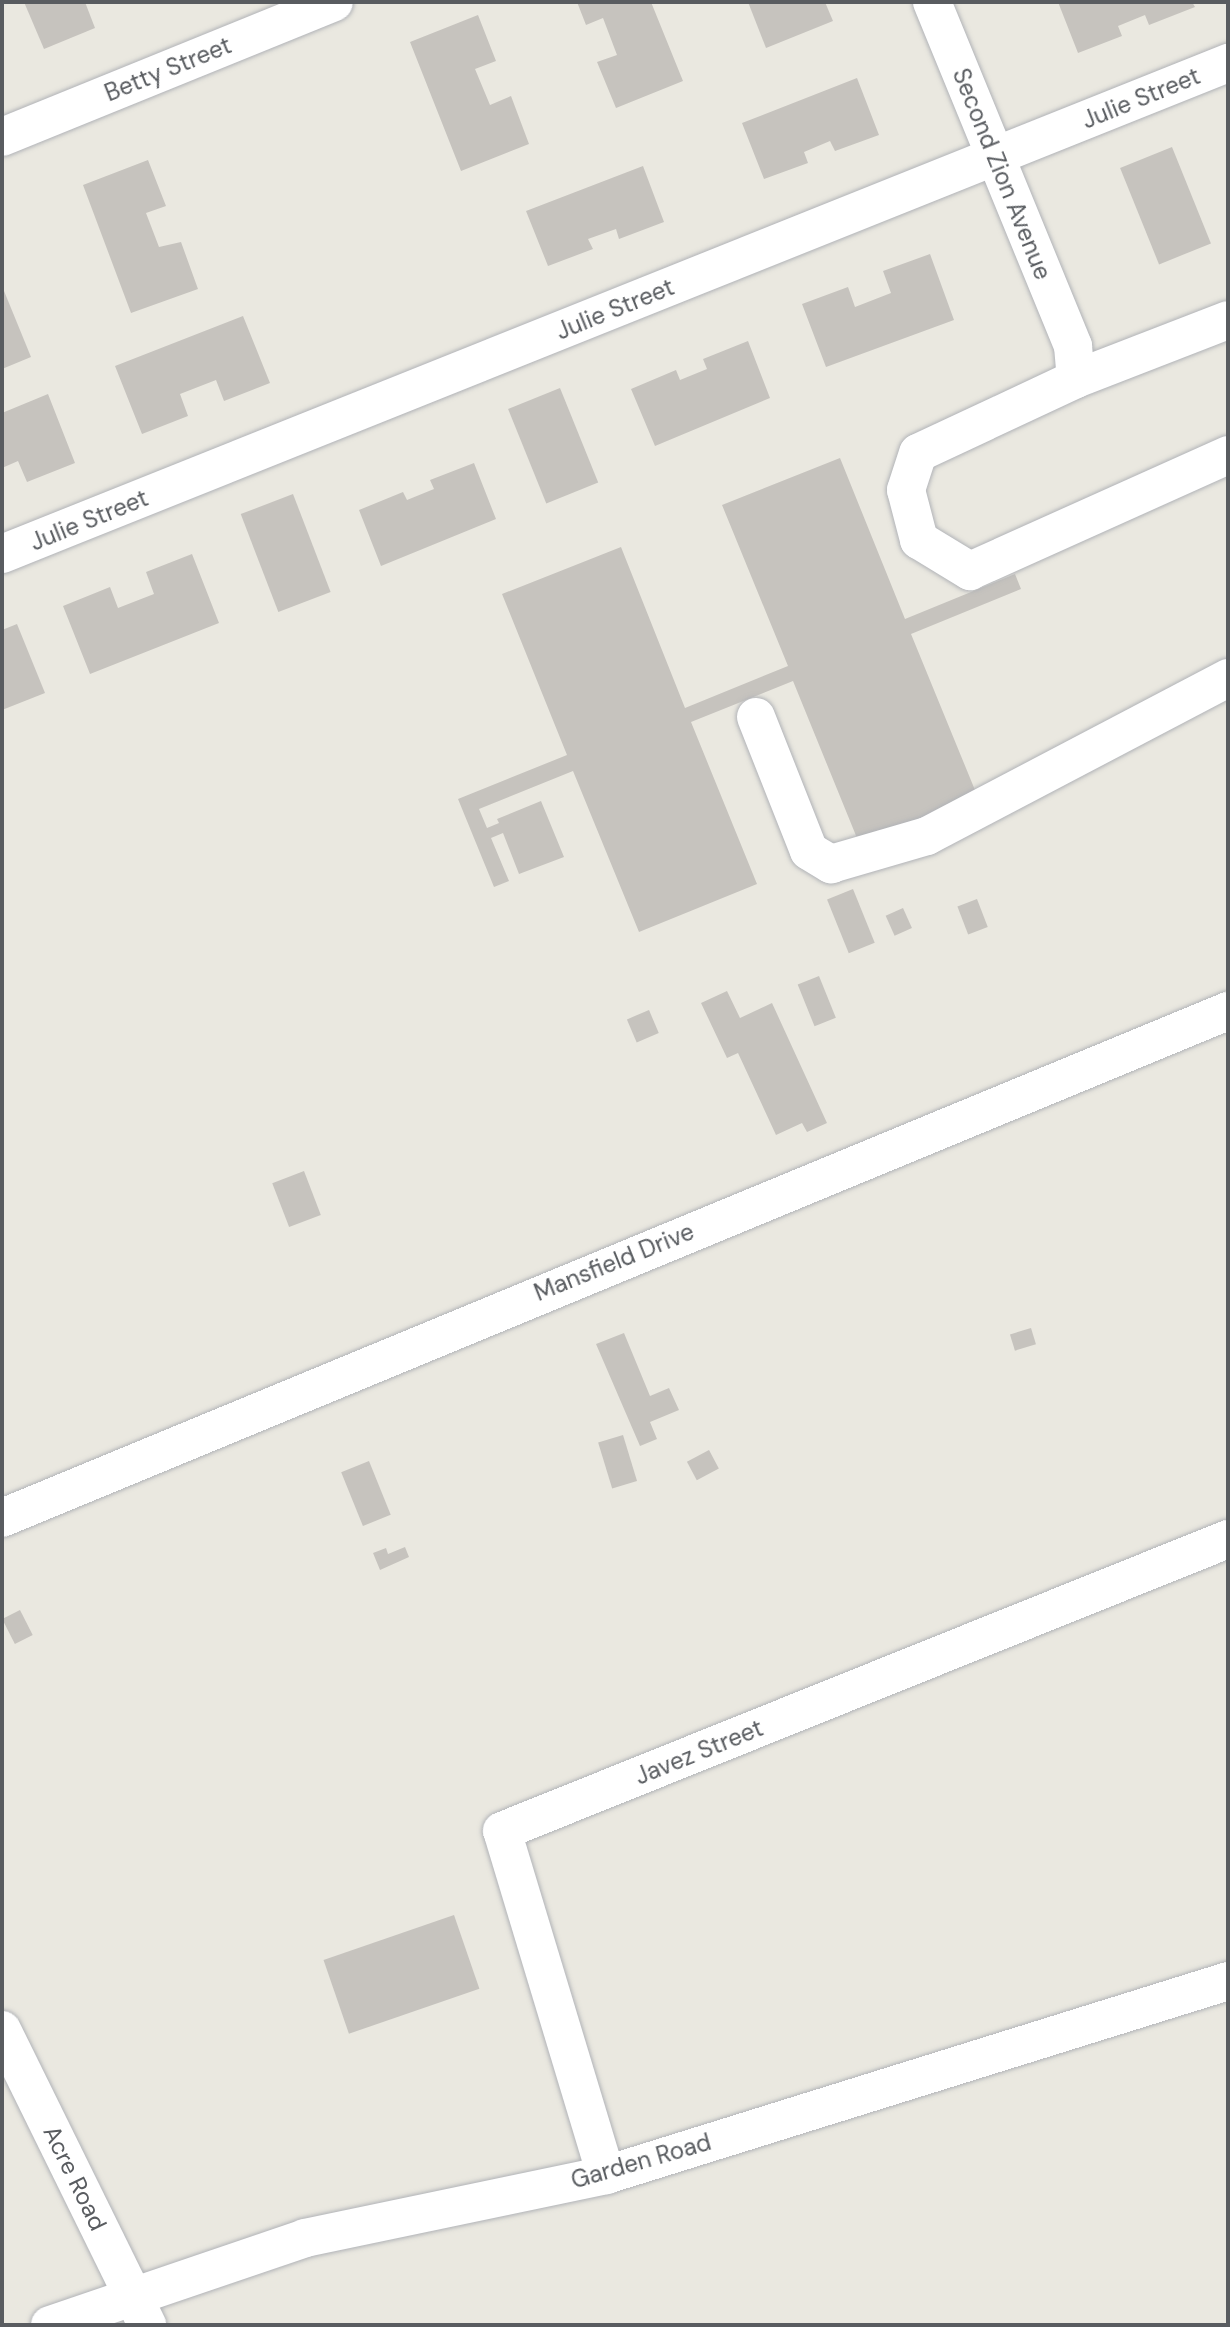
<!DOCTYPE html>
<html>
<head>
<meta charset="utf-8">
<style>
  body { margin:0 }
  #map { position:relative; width:1230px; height:2327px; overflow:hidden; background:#eae8e0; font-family:"DM Sans",sans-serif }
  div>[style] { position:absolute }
  .building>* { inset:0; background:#c6c3be; transform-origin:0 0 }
  .roads { filter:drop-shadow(0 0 2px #b1b3b7) drop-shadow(0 0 2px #b1b3b7) }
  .minor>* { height:38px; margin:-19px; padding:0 19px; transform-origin:19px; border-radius:19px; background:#fff }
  span { translate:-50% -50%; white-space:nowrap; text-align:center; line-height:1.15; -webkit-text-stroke:5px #fff; paint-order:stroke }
  .street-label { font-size:24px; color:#595c60 }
  .frame { position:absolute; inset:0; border:4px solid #595c60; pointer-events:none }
</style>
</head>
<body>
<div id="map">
  <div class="building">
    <i style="clip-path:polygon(24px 2px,85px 2px,95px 28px,44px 49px)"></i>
    <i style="clip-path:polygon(577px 2px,651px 2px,683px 81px,616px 108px,597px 62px,617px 55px,603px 18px,586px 25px)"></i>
    <i style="clip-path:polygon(748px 2px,825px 2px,833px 21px,766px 48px)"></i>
    <i style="clip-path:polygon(1058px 2px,1192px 2px,1195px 7px,1149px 25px,1145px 15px,1118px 26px,1122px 36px,1078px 53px)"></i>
    <i style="clip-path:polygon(478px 15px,496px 61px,475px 69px,490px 105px,511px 96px,529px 144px,461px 171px,410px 42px)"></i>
    <i style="clip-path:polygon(857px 78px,879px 135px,835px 151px,830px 141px,804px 152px,808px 163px,764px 179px,742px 123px)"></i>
    <i style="left:1172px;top:147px;width:104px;height:56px;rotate:68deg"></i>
    <i style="clip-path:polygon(148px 160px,166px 206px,146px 213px,159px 247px,181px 242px,198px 289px,131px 313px,83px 185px)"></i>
    <i style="clip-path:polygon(643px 166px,664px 222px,619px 239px,616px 229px,588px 239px,593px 249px,548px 266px,526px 211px)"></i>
    <i style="clip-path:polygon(930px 254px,954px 320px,826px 367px,802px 304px,848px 287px,855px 307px,891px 293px,883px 271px)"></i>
    <i style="clip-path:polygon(2px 286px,31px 357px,2px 369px)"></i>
    <i style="clip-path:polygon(243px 316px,270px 383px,224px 401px,216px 380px,180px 394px,188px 416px,142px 434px,115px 366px)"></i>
    <i style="clip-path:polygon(748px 341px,770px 398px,655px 446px,631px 389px,676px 370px,680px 380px,707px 369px,703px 359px)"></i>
    <i style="left:560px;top:388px;width:102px;height:56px;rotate:68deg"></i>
    <i style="clip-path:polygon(48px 394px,75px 463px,27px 482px,18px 461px,2px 468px,2px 413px)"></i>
    <i style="clip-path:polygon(840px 458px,905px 619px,1015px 574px,1021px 589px,911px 634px,977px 795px,859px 843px,793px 681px,691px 722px,757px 884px,639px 932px,573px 771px,479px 809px,487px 828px,499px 823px,497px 819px,541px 801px,564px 857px,519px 874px,503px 833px,491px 838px,509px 881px,494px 887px,458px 799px,567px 755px,502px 594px,621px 547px,685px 708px,788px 666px,722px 505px)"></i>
    <i style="clip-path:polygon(474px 463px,496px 519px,381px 566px,359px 510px,403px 492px,407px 500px,434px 489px,430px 480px)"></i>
    <i style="left:293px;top:494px;width:105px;height:56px;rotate:69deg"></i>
    <i style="clip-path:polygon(192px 554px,219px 623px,90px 674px,63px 606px,110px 587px,118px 608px,154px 594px,146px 572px)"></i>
    <i style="clip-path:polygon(17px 624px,45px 693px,2px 710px,2px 630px)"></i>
    <i style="left:853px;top:889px;width:58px;height:28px;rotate:68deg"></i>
    <i style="left:977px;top:899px;width:30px;height:21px;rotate:69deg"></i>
    <i style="left:903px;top:908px;width:22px;height:19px;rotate:66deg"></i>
    <i style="left:819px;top:976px;width:45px;height:23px;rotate:68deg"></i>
    <i style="clip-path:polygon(727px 991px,740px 1018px,772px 1003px,827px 1123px,807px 1132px,802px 1123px,776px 1135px,738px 1053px,727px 1058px,701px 1003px)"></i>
    <i style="left:649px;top:1010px;width:25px;height:24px;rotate:67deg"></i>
    <i style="left:304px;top:1171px;width:47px;height:34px;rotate:69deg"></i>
    <i style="left:1031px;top:1328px;width:17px;height:22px;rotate:73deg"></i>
    <i style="clip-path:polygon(624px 1333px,650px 1396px,669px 1388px,679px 1410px,650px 1422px,657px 1439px,640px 1446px,596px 1344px)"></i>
    <i style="left:623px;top:1435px;width:48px;height:26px;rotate:73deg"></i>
    <i style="left:709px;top:1450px;width:21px;height:25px;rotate:62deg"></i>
    <i style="left:369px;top:1461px;width:58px;height:30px;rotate:68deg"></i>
    <i style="clip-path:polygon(405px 1547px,409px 1557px,380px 1570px,373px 1553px,386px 1548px,388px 1554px)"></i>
    <i style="left:20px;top:1610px;width:28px;height:20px;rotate:63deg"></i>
    <i style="left:454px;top:1915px;width:78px;height:138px;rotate:71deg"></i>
  </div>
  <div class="roads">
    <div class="minor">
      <i style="left:932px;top:2px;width:372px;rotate:67.7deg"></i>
      <i style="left:1073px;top:346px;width:33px;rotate:85deg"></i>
      <i style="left:2px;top:137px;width:358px;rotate:-22.1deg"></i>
      <i style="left:1228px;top:320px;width:163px;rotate:158.8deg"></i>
      <i style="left:1076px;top:379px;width:174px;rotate:154.9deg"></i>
      <i style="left:918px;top:453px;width:39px;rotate:108deg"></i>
      <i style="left:906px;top:490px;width:52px;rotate:75.4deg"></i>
      <i style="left:919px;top:540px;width:60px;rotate:31.3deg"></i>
      <i style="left:970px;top:571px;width:283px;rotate:-24.2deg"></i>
      <i style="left:2px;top:554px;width:1321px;rotate:-21.83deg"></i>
      <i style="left:756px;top:717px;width:144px;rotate:68.4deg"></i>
      <i style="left:809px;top:851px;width:26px;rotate:31deg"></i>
      <i style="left:831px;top:864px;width:100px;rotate:-16.3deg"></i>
      <i style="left:927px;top:836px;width:340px;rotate:-27.7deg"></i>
      <i style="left:2px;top:1518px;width:1327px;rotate:-22.47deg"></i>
      <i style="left:2px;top:2030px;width:329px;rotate:63.8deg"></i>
      <i style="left:606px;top:2175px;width:359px;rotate:-106.8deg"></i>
      <i style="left:502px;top:1831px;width:783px;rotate:-21.91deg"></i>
      <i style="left:50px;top:2325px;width:269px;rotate:-18.8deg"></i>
      <i style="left:305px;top:2238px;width:308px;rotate:-11.8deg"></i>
      <i style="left:606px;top:2175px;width:652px;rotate:-17.32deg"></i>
    </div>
  </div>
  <div class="street-label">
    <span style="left:168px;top:69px;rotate:-22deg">Betty Street</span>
    <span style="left:1141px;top:98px;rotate:-22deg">Julie Street</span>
    <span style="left:1002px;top:174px;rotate:68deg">Second Zion Avenue</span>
    <span style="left:615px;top:309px;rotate:-22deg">Julie Street</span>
    <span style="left:89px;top:520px;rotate:-22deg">Julie Street</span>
    <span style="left:614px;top:1262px;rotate:-22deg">Mansfield Drive</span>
    <span style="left:699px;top:1752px;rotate:-22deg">Javez Street</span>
    <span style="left:641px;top:2161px;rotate:-16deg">Garden Road</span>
    <span style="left:75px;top:2178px;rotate:64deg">Acre Road</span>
  </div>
  <div class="frame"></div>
</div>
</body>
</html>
